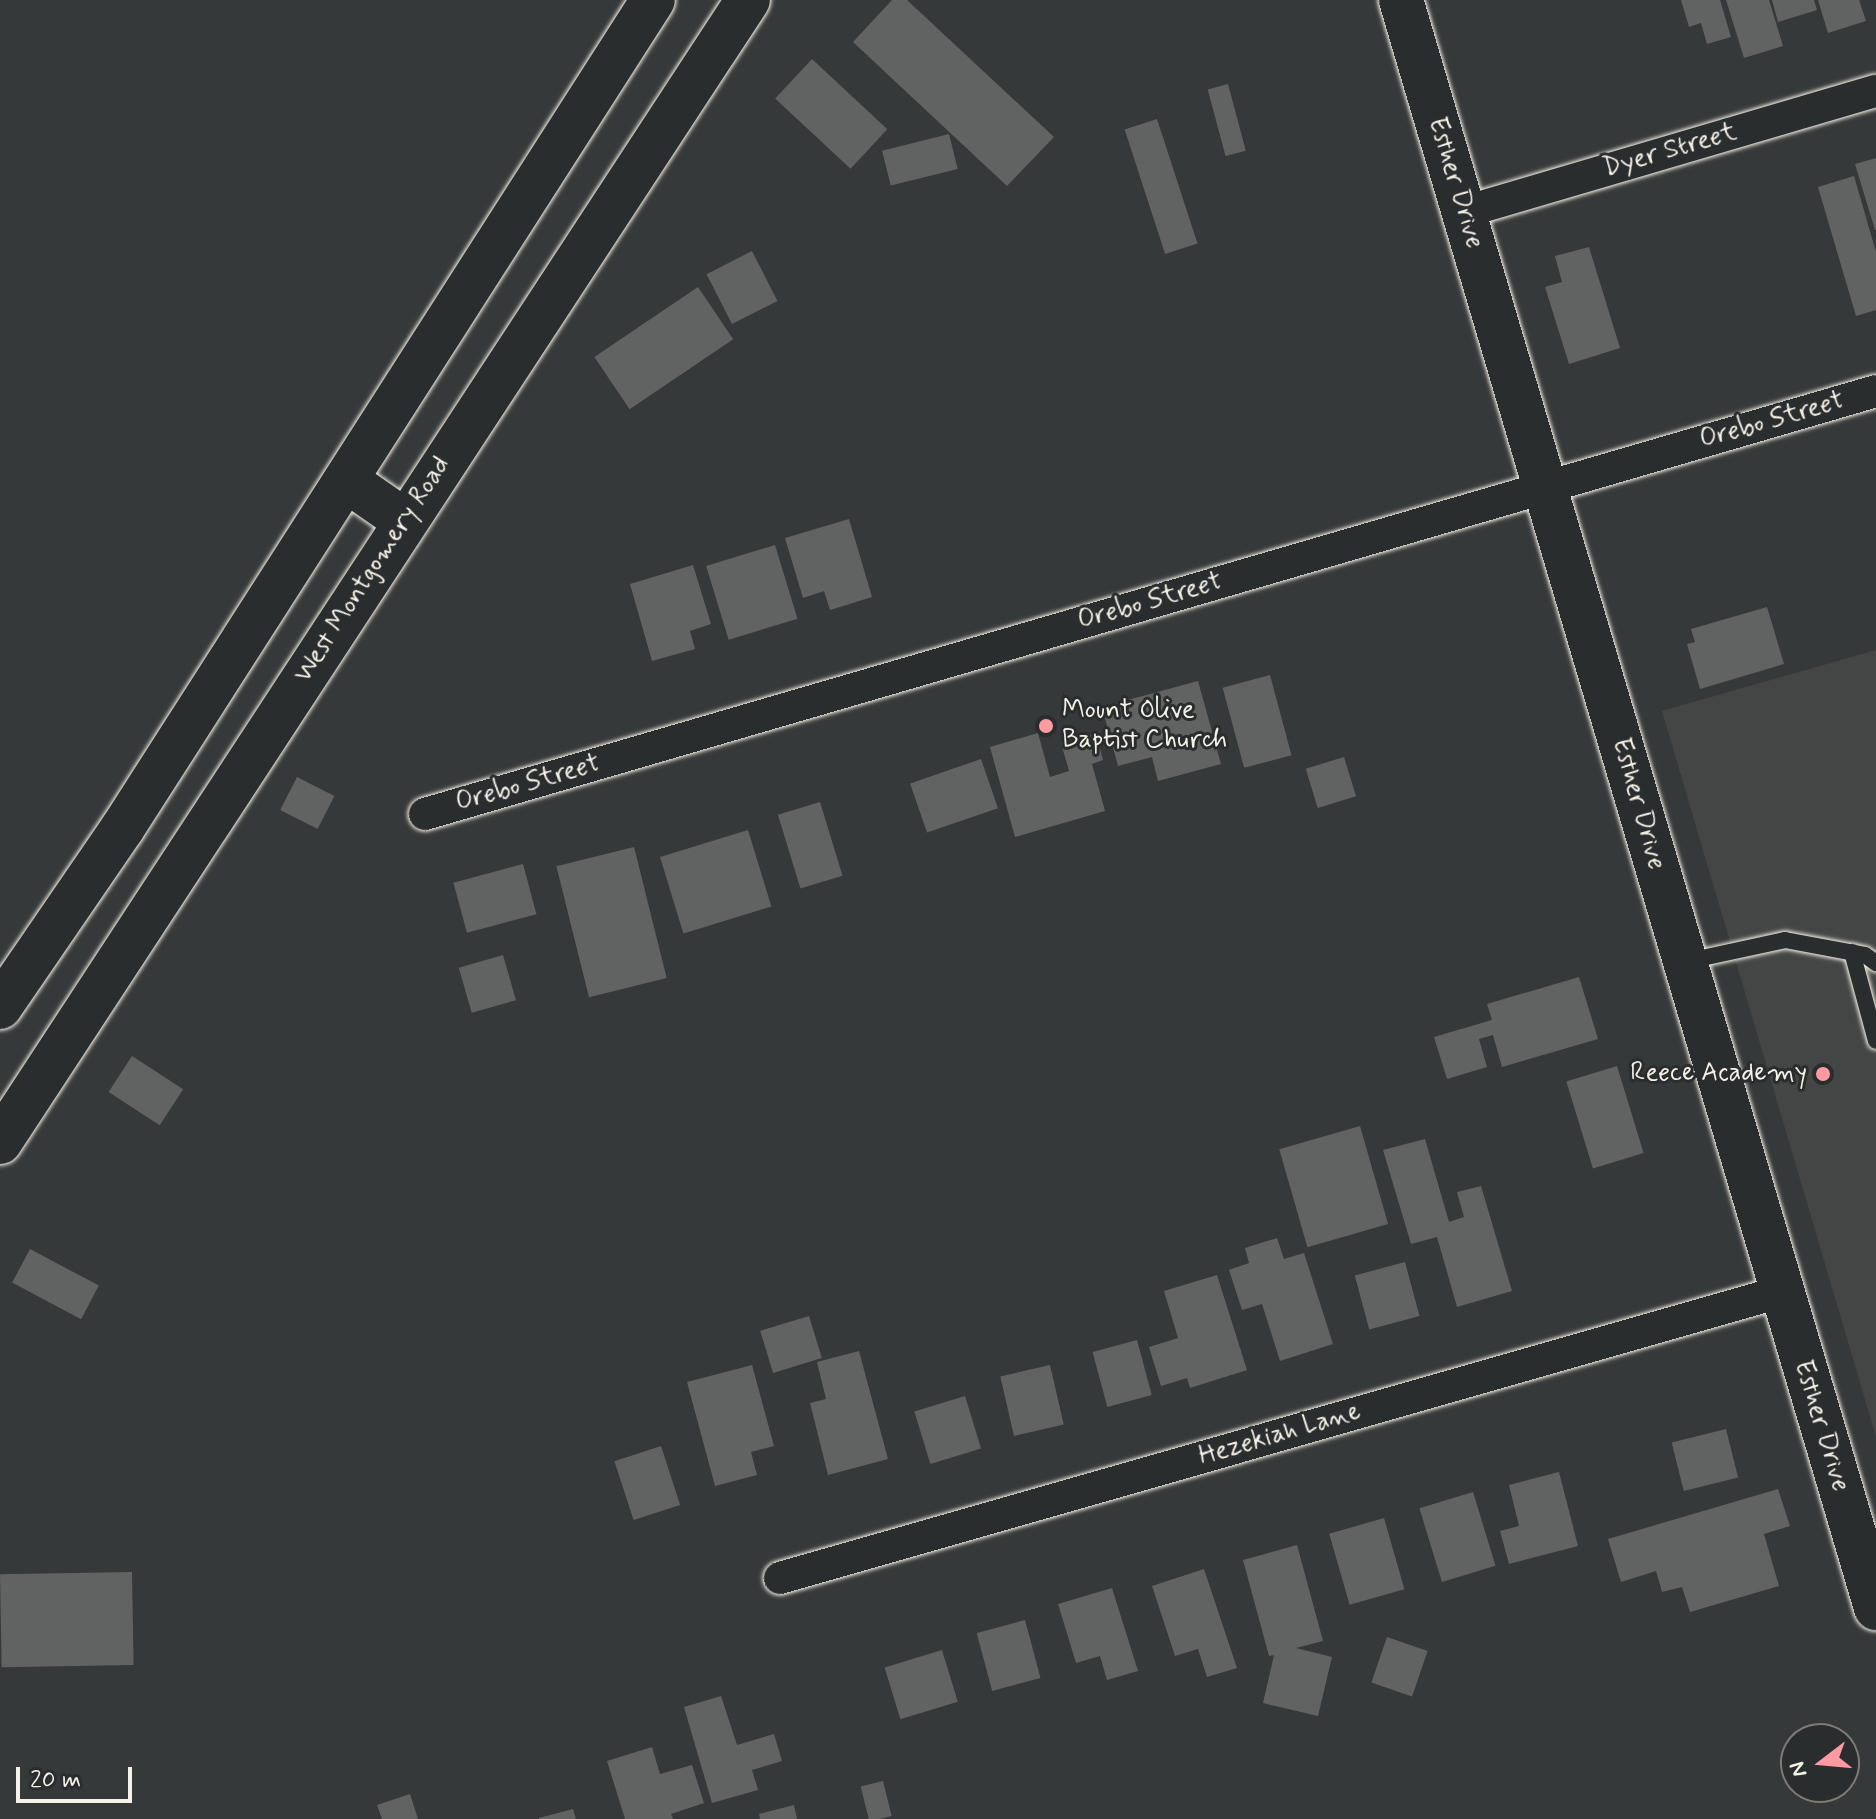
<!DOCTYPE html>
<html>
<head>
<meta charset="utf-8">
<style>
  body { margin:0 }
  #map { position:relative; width:1876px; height:1819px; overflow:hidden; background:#363939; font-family:Mynerve,sans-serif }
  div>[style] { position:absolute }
  .built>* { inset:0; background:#434645 }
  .building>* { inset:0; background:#616362; transform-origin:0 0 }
  .roads { filter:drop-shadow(0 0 2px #f4f1e8) drop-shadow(0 0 2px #f4f1e8) }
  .lane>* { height:16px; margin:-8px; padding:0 8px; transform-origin:8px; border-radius:8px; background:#2a2d2e }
  .street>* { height:32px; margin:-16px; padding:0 16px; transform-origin:16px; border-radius:16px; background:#2a2d2e }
  .secondary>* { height:44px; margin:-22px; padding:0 22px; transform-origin:22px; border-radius:22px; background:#2a2d2e }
  .dots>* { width:22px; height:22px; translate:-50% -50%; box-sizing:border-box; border:4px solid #2a2d2e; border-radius:50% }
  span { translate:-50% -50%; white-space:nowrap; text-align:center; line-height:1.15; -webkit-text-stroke:6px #2a2d2e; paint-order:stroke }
  .street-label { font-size:26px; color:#f4f1e8 }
  .poi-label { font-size:26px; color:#f4f1e8 }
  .left { translate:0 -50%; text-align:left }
  .right { translate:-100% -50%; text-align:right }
  .north { position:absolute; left:1780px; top:1723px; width:80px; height:80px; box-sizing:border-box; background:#2a2d2e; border:2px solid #7b7b78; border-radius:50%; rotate:254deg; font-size:22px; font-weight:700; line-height:32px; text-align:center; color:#f4f1e8 }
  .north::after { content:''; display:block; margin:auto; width:28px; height:36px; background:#ff9aa2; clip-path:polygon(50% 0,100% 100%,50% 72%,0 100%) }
  .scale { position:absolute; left:16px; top:1767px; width:116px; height:36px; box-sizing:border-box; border:4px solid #f4f1e8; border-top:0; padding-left:10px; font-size:24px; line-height:28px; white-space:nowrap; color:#f4f1e8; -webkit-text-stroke:6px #2a2d2e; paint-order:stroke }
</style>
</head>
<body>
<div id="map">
  <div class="built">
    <i style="clip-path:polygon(1876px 650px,1876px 1437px,1662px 711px)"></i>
  </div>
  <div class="building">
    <i style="clip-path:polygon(892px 0,907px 0,1054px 137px,1007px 186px,853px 42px)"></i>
    <i style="clip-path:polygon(1681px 0,1720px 0,1731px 37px,1707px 44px,1701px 23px,1689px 27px)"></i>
    <i style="clip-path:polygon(1726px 0,1769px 0,1783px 46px,1744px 58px)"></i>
    <i style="clip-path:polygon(1772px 0,1814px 0,1817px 10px,1778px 22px)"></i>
    <i style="clip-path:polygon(1818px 0,1859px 0,1866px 21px,1828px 33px)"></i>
    <i style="left:812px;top:59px;width:103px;height:54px;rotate:43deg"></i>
    <i style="left:1228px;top:84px;width:69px;height:21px;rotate:75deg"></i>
    <i style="left:1157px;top:119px;width:131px;height:34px;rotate:72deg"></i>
    <i style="left:949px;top:134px;width:36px;height:69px;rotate:76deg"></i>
    <i style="clip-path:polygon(1876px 158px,1876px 230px,1875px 230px,1855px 164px)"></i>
    <i style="clip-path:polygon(1854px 176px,1876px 252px,1876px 310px,1856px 316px,1818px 187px)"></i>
    <i style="clip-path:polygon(1589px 247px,1620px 348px,1569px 364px,1545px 287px,1562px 282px,1555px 256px)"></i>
    <i style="left:752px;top:251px;width:56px;height:51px;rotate:63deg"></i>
    <i style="left:698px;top:287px;width:63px;height:125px;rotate:56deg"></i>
    <i style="clip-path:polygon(849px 519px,872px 597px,830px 610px,824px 591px,803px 598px,785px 538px)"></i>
    <i style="left:775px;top:545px;width:77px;height:72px;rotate:73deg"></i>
    <i style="clip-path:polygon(693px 565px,711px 624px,690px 631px,695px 649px,652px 661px,630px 584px)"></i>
    <i style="clip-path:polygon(1767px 607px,1784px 664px,1700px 689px,1687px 644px,1695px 642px,1691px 629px)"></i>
    <i style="left:1270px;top:675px;width:83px;height:49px;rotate:75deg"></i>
    <i style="clip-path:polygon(1198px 681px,1221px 764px,1158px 781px,1152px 757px,1118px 766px,1102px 707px)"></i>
    <i style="clip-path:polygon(1038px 733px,1050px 777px,1069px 771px,1061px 743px,1096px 733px,1103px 760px,1092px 764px,1105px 811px,1015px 837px,990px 747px)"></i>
    <i style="left:1344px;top:757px;width:41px;height:40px;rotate:73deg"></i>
    <i style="left:981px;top:759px;width:52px;height:75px;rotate:71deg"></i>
    <i style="left:297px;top:777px;width:42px;height:37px;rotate:27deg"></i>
    <i style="left:820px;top:802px;width:77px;height:44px;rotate:73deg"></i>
    <i style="left:748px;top:830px;width:80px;height:92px;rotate:73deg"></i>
    <i style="left:634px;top:847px;width:135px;height:80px;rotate:76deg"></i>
    <i style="left:523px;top:864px;width:52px;height:72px;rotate:75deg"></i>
    <i style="left:503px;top:955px;width:47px;height:46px;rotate:74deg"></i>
    <i style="clip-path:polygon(1579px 977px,1598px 1039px,1502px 1067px,1493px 1035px,1479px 1039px,1487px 1067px,1447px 1079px,1434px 1037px,1492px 1020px,1487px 1004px)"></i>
    <i style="left:132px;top:1056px;width:61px;height:43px;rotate:33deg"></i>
    <i style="left:1617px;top:1066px;width:91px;height:53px;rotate:73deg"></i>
    <i style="left:1360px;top:1126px;width:102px;height:84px;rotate:74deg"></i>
    <i style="clip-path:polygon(1425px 1139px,1449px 1222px,1464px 1217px,1457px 1192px,1481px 1186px,1512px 1291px,1457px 1307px,1437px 1237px,1411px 1244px,1383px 1150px)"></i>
    <i style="clip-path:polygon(1277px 1238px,1284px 1259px,1304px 1253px,1333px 1344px,1280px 1361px,1262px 1304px,1242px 1310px,1229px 1270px,1249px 1263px,1245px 1248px)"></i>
    <i style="left:30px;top:1249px;width:78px;height:38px;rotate:28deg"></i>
    <i style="left:1405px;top:1262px;width:56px;height:52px;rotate:75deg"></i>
    <i style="clip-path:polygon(1217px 1275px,1247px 1370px,1190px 1388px,1187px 1378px,1161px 1386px,1149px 1347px,1178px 1338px,1164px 1291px)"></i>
    <i style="left:809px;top:1316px;width:44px;height:51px;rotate:73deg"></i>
    <i style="left:1137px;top:1340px;width:57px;height:46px;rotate:75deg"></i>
    <i style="clip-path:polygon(859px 1351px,888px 1459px,828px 1475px,810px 1403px,826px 1399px,817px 1362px)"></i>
    <i style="clip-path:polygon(752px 1365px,774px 1446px,751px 1452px,757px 1475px,715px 1486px,687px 1382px)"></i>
    <i style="left:1050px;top:1365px;width:61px;height:51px;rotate:77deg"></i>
    <i style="left:965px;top:1396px;width:55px;height:53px;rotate:73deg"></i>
    <i style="left:1726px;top:1429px;width:50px;height:56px;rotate:76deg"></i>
    <i style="left:661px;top:1446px;width:62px;height:49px;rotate:72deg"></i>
    <i style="clip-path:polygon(1559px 1472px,1578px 1546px,1509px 1564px,1500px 1531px,1519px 1526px,1509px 1485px)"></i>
    <i style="clip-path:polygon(1778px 1489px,1790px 1526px,1764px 1534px,1779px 1586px,1690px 1612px,1682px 1587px,1662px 1592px,1656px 1571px,1621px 1582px,1608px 1539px)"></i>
    <i style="left:1473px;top:1492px;width:77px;height:56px;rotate:73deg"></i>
    <i style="left:1384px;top:1518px;width:74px;height:57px;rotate:74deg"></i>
    <i style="clip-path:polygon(1297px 1545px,1323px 1641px,1296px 1648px,1332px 1657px,1318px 1716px,1263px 1703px,1274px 1655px,1269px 1656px,1243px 1560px)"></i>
    <i style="clip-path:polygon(1204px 1569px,1237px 1668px,1207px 1677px,1198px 1649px,1175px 1656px,1152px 1586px)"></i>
    <i style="left:132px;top:1572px;width:93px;height:132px;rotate:89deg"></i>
    <i style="clip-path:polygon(1112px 1588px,1138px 1671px,1107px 1680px,1100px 1656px,1076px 1663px,1058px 1604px)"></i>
    <i style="left:1025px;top:1620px;width:60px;height:50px;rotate:75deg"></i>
    <i style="left:1387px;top:1637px;width:43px;height:48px;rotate:19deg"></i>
    <i style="left:942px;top:1650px;width:54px;height:60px;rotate:73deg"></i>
    <i style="clip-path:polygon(721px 1696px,737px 1745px,774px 1734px,782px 1761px,752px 1770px,758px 1790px,712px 1803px,684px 1707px)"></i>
    <i style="clip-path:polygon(652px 1747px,660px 1774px,692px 1765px,704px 1803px,671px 1814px,673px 1819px,625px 1819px,607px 1761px)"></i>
    <i style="left:883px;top:1781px;width:36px;height:23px;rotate:76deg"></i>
    <i style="clip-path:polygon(410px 1794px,418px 1819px,382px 1819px,377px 1805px)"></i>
    <i style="clip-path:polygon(794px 1805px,797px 1819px,760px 1819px,759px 1814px)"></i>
    <i style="clip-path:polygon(573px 1809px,576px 1819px,539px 1819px,539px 1818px)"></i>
  </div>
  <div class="roads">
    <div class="lane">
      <i style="left:1852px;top:952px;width:92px;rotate:74.9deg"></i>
      <i style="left:1688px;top:961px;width:99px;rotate:-12.2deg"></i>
      <i style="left:1785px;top:940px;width:81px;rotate:10.6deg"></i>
      <i style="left:1865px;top:955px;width:14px;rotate:36deg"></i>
    </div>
    <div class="street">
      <i style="left:1464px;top:212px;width:429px;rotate:-16.4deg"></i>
      <i style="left:425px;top:814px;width:1511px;rotate:-16.25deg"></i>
      <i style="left:780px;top:1578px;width:1040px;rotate:-15.96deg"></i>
    </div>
    <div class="secondary">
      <i style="left:1401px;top:0;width:1677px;rotate:73.54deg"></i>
      <i style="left:346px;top:480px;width:72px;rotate:34.8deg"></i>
      <i style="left:0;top:1007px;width:216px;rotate:-55.6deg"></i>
      <i style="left:122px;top:829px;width:984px;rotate:-57.36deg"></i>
      <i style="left:0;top:1142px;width:1365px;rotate:-56.78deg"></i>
    </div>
  </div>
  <div class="dots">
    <i style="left:1046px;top:726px;background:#ff9aa2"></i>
    <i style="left:1823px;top:1074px;background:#ff9aa2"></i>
  </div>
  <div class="street-label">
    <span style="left:1670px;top:151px;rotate:-16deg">Dyer Street</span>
    <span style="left:1455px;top:183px;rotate:73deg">Esther Drive</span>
    <span style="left:1772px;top:421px;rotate:-16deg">Orebo Street</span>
    <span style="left:373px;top:570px;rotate:-57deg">West Montgomery Road</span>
    <span style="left:1150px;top:602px;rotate:-16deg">Orebo Street</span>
    <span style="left:528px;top:784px;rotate:-16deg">Orebo Street</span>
    <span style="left:1638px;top:804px;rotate:74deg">Esther Drive</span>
    <span style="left:1821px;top:1426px;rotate:73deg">Esther Drive</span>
    <span style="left:1280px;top:1435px;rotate:-16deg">Hezekiah Lane</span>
  </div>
  <div class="poi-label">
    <span class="left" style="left:1062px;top:726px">Mount Olive<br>Baptist Church</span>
    <span class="right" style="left:1807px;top:1074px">Reece Academy</span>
  </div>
  <div class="north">N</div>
  <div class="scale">20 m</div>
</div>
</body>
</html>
